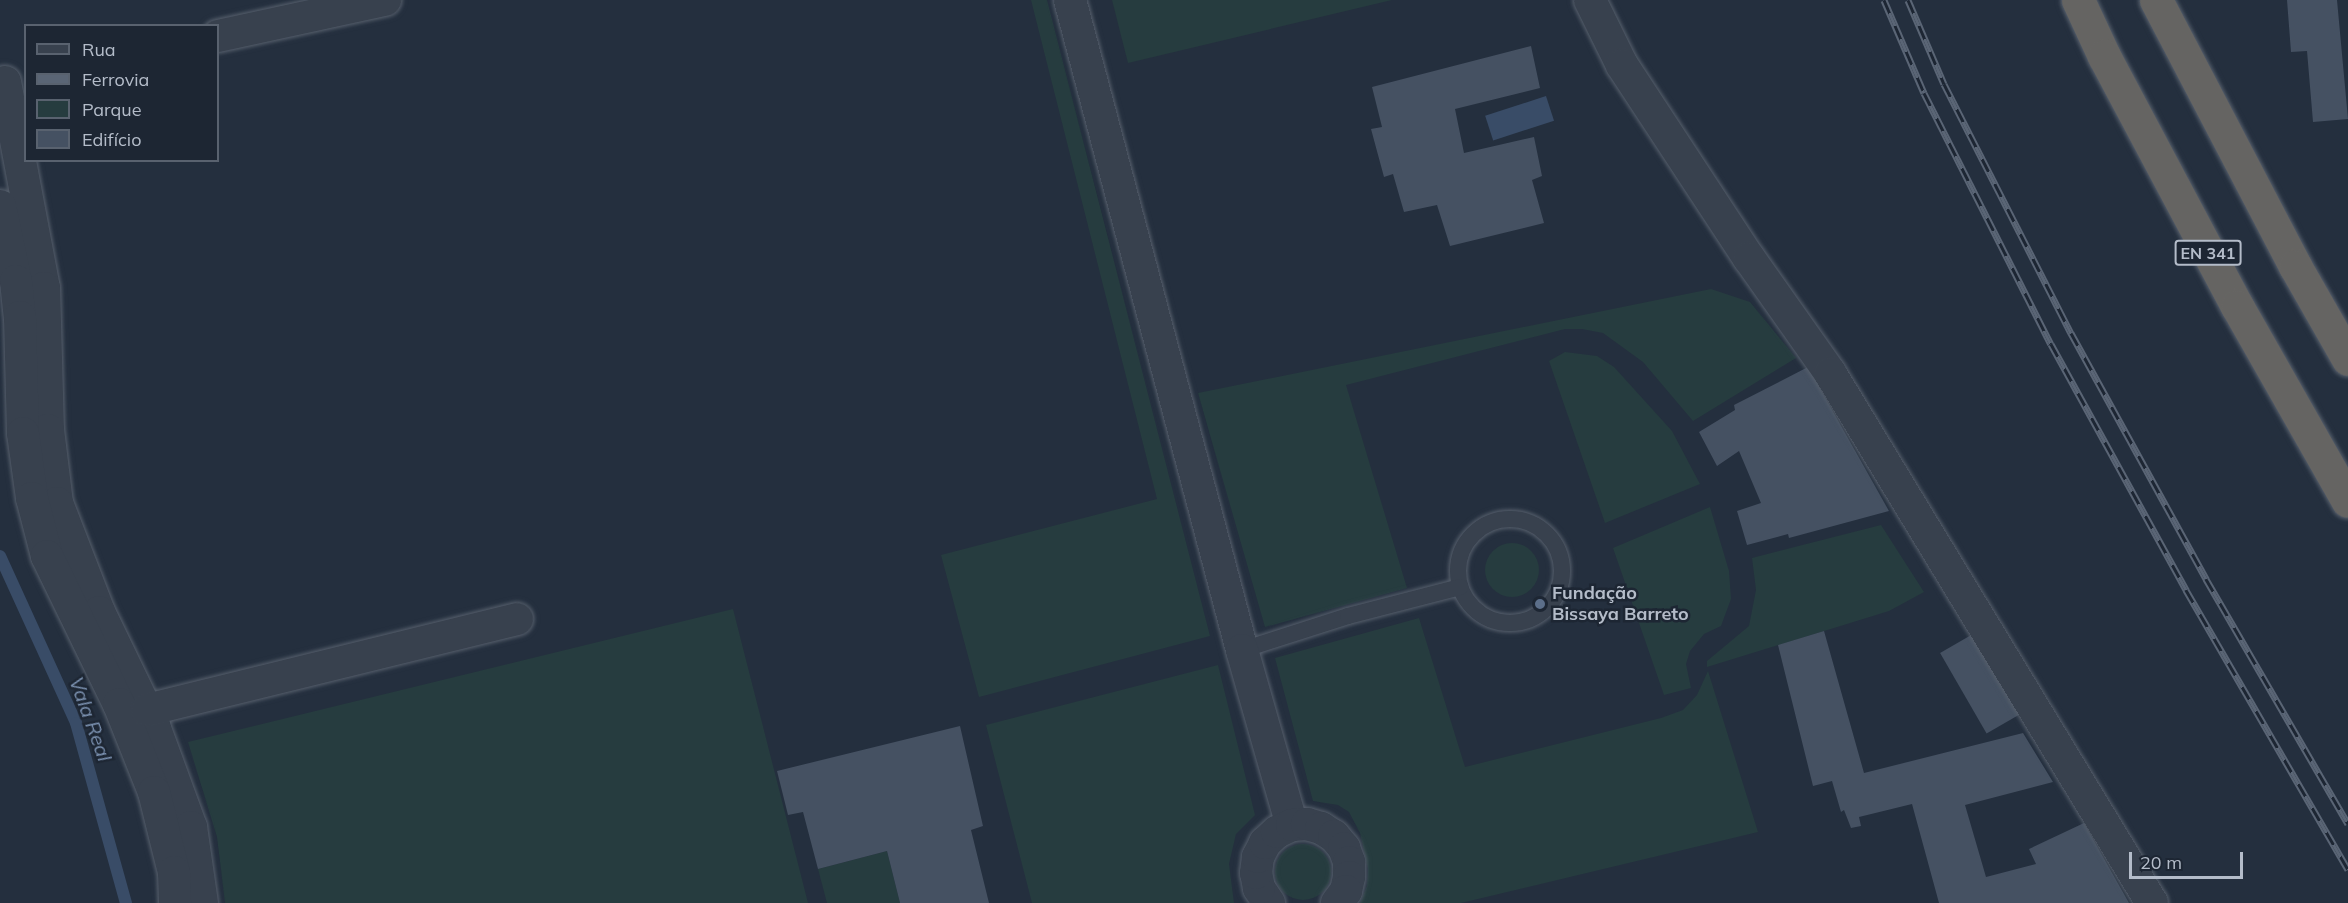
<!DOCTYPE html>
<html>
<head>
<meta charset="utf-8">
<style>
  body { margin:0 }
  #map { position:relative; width:2348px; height:903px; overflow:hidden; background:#242f3e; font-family:Mulish,sans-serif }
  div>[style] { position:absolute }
  .green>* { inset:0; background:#263c3f }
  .round { border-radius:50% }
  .water>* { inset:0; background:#394c67; transform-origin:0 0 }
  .stream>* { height:12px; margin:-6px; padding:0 6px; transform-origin:6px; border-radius:6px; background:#394c67 }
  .building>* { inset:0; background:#455162; transform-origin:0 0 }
  .roads { filter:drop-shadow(0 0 2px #565f6c) drop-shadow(0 0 2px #565f6c) }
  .service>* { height:16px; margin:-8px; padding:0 8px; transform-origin:8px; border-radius:8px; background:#38414e }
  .service>.ring { margin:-8px; padding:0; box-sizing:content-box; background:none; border:16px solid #38414e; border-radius:50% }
  .minor>* { height:32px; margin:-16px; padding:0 16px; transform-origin:16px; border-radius:16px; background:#38414e }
  .trunk>* { height:33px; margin:-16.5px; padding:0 16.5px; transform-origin:16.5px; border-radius:16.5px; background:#656462 }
  .rail>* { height:7px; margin-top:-3.5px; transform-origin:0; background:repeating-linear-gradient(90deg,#1d2633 0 14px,#5a6575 0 28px); box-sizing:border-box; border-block:2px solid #5a6575 }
  .dots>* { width:16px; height:16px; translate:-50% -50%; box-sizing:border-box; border:3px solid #1d2633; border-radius:50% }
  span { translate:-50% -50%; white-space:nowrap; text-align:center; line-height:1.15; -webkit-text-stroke:5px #1d2633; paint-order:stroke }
  .shield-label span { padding:2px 4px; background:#1d2633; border:2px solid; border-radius:4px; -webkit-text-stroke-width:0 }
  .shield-label { font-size:16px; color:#b4bcc9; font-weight:700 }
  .poi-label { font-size:18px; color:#b4bcc9; font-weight:700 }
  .left { translate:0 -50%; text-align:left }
  .water-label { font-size:20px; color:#7c92b1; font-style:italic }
  .legend { position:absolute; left:24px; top:24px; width:195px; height:138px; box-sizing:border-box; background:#1d2633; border:2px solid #59626f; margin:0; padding:8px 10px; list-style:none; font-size:18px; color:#b4bcc9 }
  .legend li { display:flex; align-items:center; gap:12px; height:30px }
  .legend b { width:30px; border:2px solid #59626f }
  .scale { position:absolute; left:2129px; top:852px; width:114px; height:27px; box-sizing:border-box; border:3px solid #b4bcc9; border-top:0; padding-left:8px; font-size:18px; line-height:21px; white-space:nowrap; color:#b4bcc9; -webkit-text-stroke:4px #1d2633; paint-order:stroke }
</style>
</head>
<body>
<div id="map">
  <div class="green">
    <i style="clip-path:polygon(1031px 0,1047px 0,1210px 636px,979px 697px,941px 555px,1157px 499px)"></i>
    <i style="clip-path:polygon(1112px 0,1392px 0,1128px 63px)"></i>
    <i style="clip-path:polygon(1711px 289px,1750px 302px,1796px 358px,1693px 421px,1643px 362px,1603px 333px,1582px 329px,1565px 329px,1346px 385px,1407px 588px,1265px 627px,1198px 393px)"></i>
    <i style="clip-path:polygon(1565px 352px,1597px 356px,1614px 367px,1672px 431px,1700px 484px,1605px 523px,1549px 361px)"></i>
    <i style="clip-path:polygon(1710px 507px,1729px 571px,1731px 599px,1721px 626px,1704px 634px,1690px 651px,1686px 664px,1691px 688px,1664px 695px,1613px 548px)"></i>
    <i style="clip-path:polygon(1881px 525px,1924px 592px,1889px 611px,1707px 667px,1707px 661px,1749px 626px,1756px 590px,1752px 558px)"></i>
    <i class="round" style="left:1485px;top:543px;width:54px;height:54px"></i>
    <i style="clip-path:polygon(733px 609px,808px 903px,225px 903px,217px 837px,188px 742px)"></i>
    <i style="clip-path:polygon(1419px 618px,1465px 767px,1661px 718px,1683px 710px,1697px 695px,1708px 671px,1758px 832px,1461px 903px,1360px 903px,1367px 886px,1368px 869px,1360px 833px,1349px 812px,1338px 805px,1313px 801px,1275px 658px)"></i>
    <i style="clip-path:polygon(1218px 665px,1255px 815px,1236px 834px,1229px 864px,1234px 903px,1032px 903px,986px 725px)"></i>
    <i class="round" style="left:1275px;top:844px;width:56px;height:56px"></i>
    <i style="clip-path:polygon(887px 851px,900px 903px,827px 903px,818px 869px)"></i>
  </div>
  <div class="water">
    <i style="left:1546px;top:96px;width:26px;height:64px;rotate:72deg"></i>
  </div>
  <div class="stream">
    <i style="left:0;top:556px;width:183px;rotate:65.5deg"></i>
    <i style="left:76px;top:723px;width:187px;rotate:74.5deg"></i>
  </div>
  <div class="building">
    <i style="clip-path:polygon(2287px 0,2337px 0,2348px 119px,2313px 122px,2307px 51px,2291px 52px)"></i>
    <i style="clip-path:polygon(1531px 46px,1540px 88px,1455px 109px,1464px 153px,1534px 137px,1542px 176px,1532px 180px,1544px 223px,1450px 246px,1437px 205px,1404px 212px,1393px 174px,1384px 177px,1371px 129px,1382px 127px,1372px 87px)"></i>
    <i style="clip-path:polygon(1808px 367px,1889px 511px,1789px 538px,1788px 534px,1747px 545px,1737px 511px,1761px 503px,1739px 451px,1717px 466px,1699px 432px,1735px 410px,1734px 405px)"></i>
    <i style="clip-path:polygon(1824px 631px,1864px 773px,2023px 733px,2053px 782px,1965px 805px,1986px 877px,2036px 864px,2029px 849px,2084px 823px,2129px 903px,1939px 903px,1912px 804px,1859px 817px,1861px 826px,1851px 828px,1844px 810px,1841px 812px,1832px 781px,1813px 786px,1778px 645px)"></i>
    <i style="left:1973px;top:634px;width:93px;height:38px;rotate:60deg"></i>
    <i style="clip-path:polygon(960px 726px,983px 826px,971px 830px,989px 903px,900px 903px,887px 851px,818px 869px,803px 812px,788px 815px,777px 771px)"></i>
  </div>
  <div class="roads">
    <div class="service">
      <i class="ring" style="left:1458px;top:519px;width:88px;height:88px"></i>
      <i style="left:1242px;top:650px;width:111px;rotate:-17.8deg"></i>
      <i style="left:1348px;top:616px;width:116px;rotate:-14.5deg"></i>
    </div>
    <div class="minor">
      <i style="left:1070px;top:0;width:672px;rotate:75.18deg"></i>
      <i style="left:1242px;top:650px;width:182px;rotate:74.1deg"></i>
      <i style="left:1590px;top:0;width:72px;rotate:63.8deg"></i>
      <i style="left:1622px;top:65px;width:231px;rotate:56.7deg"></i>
      <i style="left:1749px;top:258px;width:141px;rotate:54.8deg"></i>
      <i style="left:1830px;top:373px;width:620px;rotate:58.72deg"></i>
      <i style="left:218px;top:36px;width:171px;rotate:-12.2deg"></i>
      <i style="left:5px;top:82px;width:210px;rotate:79.3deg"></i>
      <i style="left:44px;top:288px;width:142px;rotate:88.4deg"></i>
      <i style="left:48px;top:430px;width:74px;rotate:83deg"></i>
      <i style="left:57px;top:503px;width:117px;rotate:68.9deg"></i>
      <i style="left:99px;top:612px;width:127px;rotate:64.2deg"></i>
      <i style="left:154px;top:726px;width:108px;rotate:69.9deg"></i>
      <i style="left:191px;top:827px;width:77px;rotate:81.8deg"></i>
      <i style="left:0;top:206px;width:77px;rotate:78deg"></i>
      <i style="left:16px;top:281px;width:36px;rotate:84deg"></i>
      <i style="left:20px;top:317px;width:116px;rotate:88.5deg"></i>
      <i style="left:23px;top:433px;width:66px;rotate:82.1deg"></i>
      <i style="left:32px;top:498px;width:60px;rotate:75.5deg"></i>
      <i style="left:47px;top:556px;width:165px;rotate:64.1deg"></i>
      <i style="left:119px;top:704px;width:95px;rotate:68.3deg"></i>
      <i style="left:154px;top:792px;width:82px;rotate:76deg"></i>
      <i style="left:174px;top:872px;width:31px;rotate:88deg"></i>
      <i style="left:147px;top:710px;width:381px;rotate:-13.8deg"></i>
      <i style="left:1269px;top:903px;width:18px;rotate:-124deg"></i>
      <i style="left:1259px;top:888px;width:15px;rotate:-101deg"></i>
      <i style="left:1256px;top:873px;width:16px;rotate:-83deg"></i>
      <i style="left:1258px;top:857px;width:16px;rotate:-63deg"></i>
      <i style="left:1265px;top:843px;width:16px;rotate:-43deg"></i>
      <i style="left:1277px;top:832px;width:17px;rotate:-25deg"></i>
      <i style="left:1292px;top:825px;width:15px;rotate:-4deg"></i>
      <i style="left:1307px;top:824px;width:15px;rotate:16deg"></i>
      <i style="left:1321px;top:828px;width:15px;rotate:32deg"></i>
      <i style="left:1334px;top:836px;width:16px;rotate:50deg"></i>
      <i style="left:1344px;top:848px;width:15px;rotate:70deg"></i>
      <i style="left:1349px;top:862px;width:15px;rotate:90deg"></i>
      <i style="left:1349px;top:877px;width:14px;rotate:102deg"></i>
      <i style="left:1346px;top:891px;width:15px;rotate:127deg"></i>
    </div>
    <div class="trunk">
      <i style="left:2078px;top:0;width:62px;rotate:65.1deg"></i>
      <i style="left:2104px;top:56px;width:283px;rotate:62deg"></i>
      <i style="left:2237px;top:306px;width:224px;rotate:60.4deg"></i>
      <i style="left:2156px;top:0;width:300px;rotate:62.4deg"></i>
      <i style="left:2295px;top:266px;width:107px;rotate:60.3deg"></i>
    </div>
  </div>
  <div class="rail">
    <i style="left:1884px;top:0;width:101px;rotate:66.7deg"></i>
    <i style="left:1924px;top:93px;width:281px;rotate:63.2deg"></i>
    <i style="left:2051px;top:344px;width:281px;rotate:61.2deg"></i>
    <i style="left:2186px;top:590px;width:323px;rotate:59.9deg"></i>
    <i style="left:1908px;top:0;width:91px;rotate:66.8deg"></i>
    <i style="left:1944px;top:84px;width:280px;rotate:63deg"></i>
    <i style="left:2071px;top:333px;width:281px;rotate:61.2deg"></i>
    <i style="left:2206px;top:579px;width:283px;rotate:59.9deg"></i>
  </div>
  <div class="dots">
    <i style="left:1540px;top:604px;background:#5c6f8a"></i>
  </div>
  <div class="shield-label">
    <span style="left:2208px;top:253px">EN 341</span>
  </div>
  <div class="poi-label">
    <span class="left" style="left:1552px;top:604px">Fundação<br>Bissaya Barreto</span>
  </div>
  <div class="water-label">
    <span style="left:91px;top:719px;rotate:70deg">Vala Real</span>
  </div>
  <ul class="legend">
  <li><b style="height:8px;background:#38414e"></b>Rua</li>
  <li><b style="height:8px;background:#5a6575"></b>Ferrovia</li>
  <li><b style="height:16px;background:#263c3f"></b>Parque</li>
  <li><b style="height:16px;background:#455162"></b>Edifício</li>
  </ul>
  <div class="scale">20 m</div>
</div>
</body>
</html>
